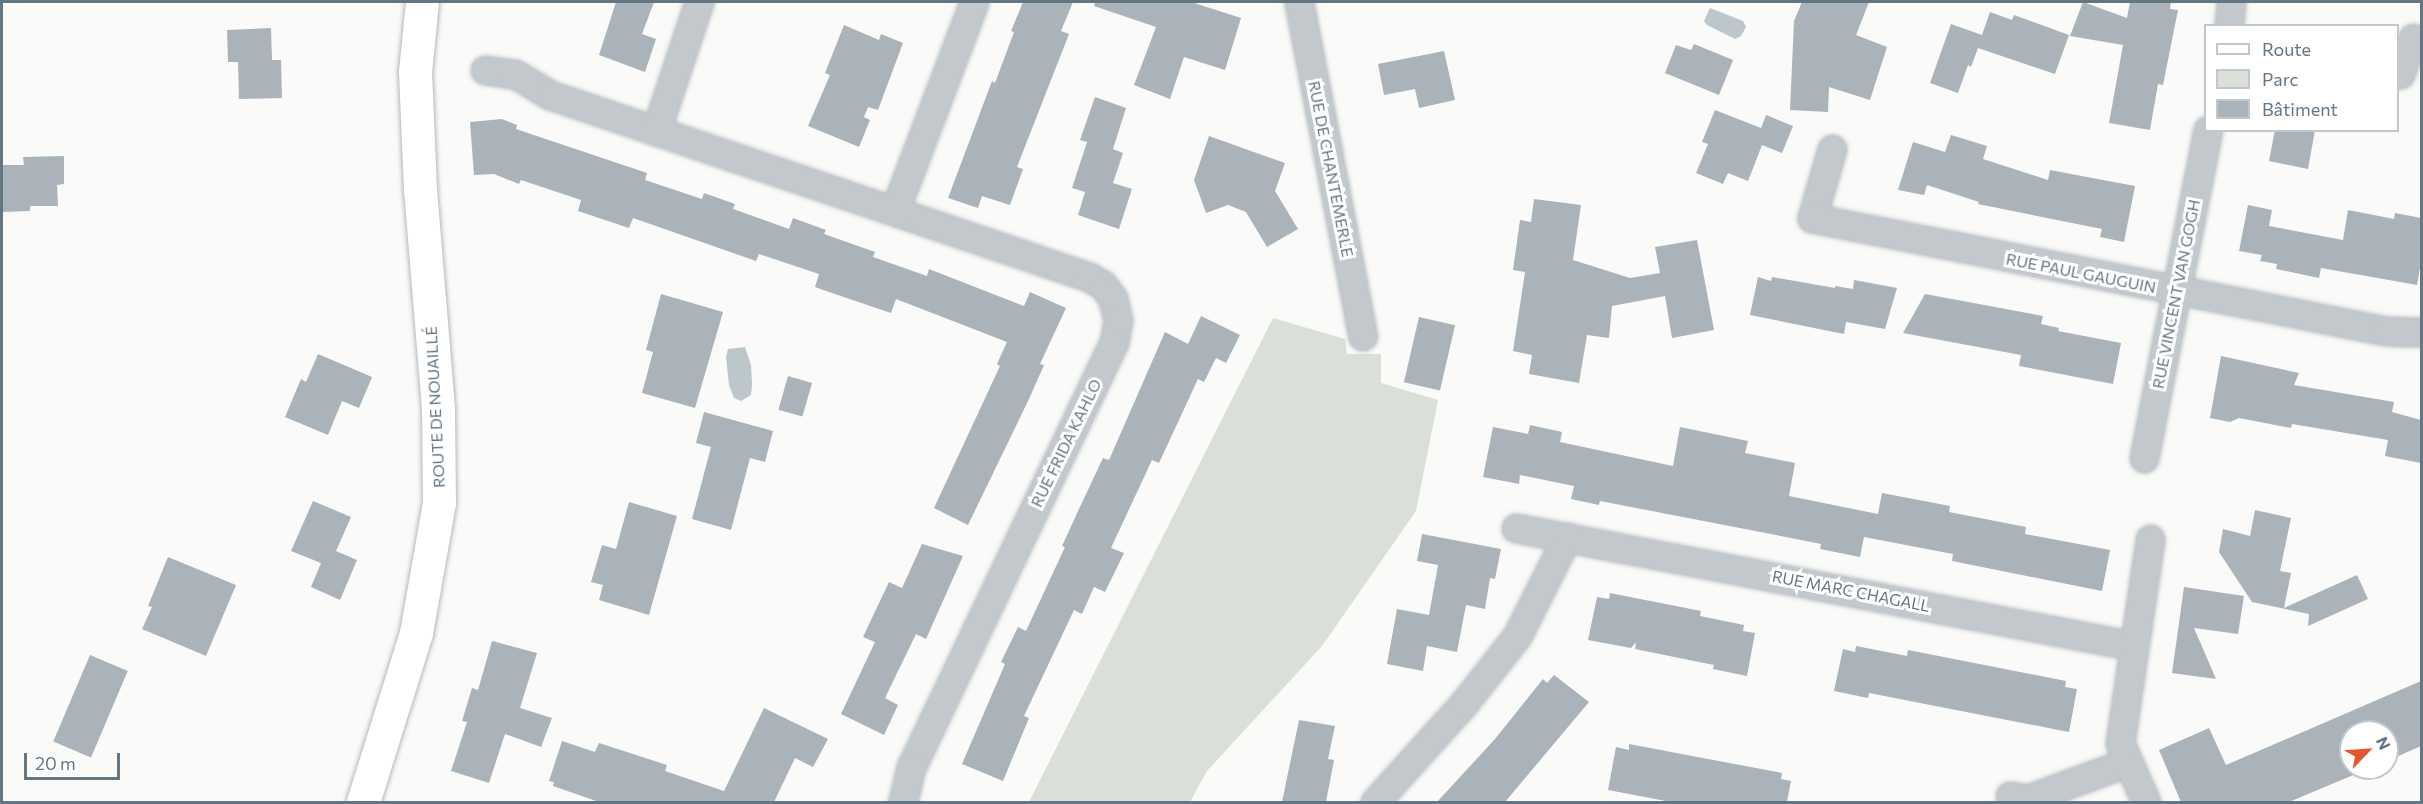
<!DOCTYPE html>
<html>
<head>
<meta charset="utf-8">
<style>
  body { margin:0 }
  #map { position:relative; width:2423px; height:804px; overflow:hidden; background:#fafaf8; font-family:Commissioner,sans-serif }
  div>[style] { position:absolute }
  .green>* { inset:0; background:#dadfd7 }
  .water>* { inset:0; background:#bbc7cb }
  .building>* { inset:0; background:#aab3b9; transform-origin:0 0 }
  .roads { filter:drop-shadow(0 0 2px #b3babf) drop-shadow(0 0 2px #b3babf) }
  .street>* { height:27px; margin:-13.5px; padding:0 13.5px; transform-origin:13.5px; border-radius:13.5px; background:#c3c8cc }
  .secondary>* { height:33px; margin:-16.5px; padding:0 16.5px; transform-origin:16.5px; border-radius:16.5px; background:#fff }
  span { translate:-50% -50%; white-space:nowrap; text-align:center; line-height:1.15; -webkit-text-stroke:6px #fff; paint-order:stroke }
  .street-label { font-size:16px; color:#657683 }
  .frame { position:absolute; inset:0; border:3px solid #657683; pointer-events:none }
  .legend { position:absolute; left:2204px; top:24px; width:195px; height:108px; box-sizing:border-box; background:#fff; border:2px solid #c1c8cd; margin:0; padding:8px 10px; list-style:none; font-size:18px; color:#657683 }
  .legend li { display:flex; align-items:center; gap:12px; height:30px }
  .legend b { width:30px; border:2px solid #c1c8cd }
  .north { position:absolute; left:2339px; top:720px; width:60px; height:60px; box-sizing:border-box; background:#fff; border:2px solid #c1c8cd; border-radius:50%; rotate:65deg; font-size:16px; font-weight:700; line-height:24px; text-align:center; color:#657683 }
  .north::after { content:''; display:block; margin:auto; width:21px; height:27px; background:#e4572e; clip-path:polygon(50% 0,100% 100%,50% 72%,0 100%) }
  .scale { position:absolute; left:24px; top:753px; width:96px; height:27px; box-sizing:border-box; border:3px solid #657683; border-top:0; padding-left:8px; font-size:18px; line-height:21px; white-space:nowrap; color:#657683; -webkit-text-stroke:4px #fff; paint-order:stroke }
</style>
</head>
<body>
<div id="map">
  <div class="green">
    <i style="clip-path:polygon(1273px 318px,1345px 339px,1347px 354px,1381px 354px,1381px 383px,1438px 400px,1416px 511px,1322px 646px,1207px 771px,1190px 802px,1029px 802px)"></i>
  </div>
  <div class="water">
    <i style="clip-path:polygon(1710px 8px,1743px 21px,1746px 27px,1741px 36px,1735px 39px,1707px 25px,1704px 21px)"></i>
    <i style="clip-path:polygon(745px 347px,751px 365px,752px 384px,751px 395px,741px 401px,734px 398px,729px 385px,726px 357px,728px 349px)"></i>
  </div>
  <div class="building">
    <i style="clip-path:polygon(616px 2px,654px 2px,642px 34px,656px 39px,645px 72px,599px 55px)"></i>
    <i style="clip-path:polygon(1023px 2px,1073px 2px,1061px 31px,1069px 34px,1017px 167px,1023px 169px,1010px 205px,982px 196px,978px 208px,948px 198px,992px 81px,995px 83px,1014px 32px,1011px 31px)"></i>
    <i style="clip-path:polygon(1095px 2px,1191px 2px,1241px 18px,1225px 70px,1184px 57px,1170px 99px,1134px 85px,1156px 27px,1094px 6px)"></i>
    <i style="clip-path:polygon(1802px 2px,1869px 2px,1856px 35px,1887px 47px,1870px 100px,1829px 87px,1828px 112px,1790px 110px,1794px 21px)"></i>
    <i style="clip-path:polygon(2083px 2px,2127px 18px,2130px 2px,2171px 2px,2170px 9px,2178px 10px,2163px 85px,2158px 84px,2150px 130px,2109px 123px,2123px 45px,2070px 36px)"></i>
    <i style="clip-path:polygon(1990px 12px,2012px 20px,2014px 15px,2069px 35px,2055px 74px,1978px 48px,1971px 67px,1968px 65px,1958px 93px,1930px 83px,1951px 24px,1982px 35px)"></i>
    <i style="clip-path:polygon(844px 25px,879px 40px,881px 34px,903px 43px,878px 110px,868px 107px,864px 117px,870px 120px,859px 147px,808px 126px,830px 75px,825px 73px)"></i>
    <i style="clip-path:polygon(271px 28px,272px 60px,281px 60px,282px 98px,239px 99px,238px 62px,228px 62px,227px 30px)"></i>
    <i style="clip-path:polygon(1694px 44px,1733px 60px,1719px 95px,1665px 73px,1676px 45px,1691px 50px)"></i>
    <i style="clip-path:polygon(1444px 51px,1455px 100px,1419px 108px,1415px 89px,1384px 95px,1378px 64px)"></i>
    <i style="clip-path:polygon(1095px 97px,1126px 108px,1113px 149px,1123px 153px,1113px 183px,1132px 189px,1119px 229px,1078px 215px,1085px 192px,1072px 188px,1087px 142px,1080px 140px)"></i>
    <i style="clip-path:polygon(1715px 110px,1761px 128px,1766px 115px,1793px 126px,1782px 153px,1762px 145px,1748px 181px,1728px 173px,1723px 184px,1696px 173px,1708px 144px,1702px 142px)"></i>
    <i style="clip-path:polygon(502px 119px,517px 125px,516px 129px,647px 173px,645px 180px,702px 199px,704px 193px,735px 204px,733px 209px,789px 229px,793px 218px,826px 230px,824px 234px,875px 252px,873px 257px,927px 276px,929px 269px,1024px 306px,1030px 292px,1066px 308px,1040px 364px,1044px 365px,1029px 399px,968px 525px,934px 508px,1000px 366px,997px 364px,1007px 342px,896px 299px,891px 313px,832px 293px,815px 287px,819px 274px,759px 254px,756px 261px,633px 218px,629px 228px,578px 211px,581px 200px,521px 180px,519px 184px,494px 174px,474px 175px,470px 122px)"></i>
    <i style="clip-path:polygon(2275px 130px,2315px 130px,2308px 169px,2269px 161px)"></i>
    <i style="clip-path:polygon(1951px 135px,1987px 146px,1983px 159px,2048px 180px,2050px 170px,2135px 186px,2124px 242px,2100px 237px,2102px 229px,1978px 204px,1979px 202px,1927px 185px,1924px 195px,1898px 190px,1913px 142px,1945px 152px)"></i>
    <i style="clip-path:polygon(1209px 136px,1285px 163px,1275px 191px,1298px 229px,1267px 247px,1246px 212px,1228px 205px,1206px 213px,1194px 180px)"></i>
    <i style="clip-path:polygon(64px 156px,64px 184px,57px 185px,58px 206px,30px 206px,30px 211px,2px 212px,2px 165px,24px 165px,23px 157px)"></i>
    <i style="clip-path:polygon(1534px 199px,1581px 205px,1573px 260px,1630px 278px,1660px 273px,1655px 247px,1697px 240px,1714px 330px,1672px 338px,1665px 296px,1612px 306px,1609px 338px,1587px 335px,1579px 383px,1529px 374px,1532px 355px,1513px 351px,1525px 272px,1513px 270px,1520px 220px,1531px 222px)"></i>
    <i style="clip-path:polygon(2248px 205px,2272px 210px,2269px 226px,2343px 240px,2348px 210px,2394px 219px,2395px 213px,2421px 218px,2421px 262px,2417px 285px,2321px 268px,2319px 278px,2276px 269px,2277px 264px,2260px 261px,2262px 255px,2239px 251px)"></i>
    <i style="clip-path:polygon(1758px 277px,1771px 281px,1772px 277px,1835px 288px,1835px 286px,1853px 289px,1854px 280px,1897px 288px,1885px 329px,1846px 322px,1844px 334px,1750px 315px)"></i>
    <i style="clip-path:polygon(661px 294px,723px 312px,695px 408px,642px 393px,653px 352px,646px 350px)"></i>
    <i style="clip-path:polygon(1925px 294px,2043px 316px,2041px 324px,2059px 328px,2058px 331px,2121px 343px,2113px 384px,2019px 366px,2021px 355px,1903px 333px)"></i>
    <i style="clip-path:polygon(1201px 316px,1240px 335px,1226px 363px,1216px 358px,1204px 382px,1198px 379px,1159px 463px,1152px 460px,1111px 548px,1124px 553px,1105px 592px,1094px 587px,1082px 614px,1074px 610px,1024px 716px,1029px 718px,1003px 781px,962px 764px,1005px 664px,1001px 662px,1018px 627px,1026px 631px,1065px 547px,1062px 546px,1079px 509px,1103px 458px,1109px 460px,1165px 332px,1188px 344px)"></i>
    <i style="left:1419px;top:317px;width:37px;height:67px;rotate:13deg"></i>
    <i style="clip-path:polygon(318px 354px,372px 377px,359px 408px,342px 401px,328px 435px,285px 417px,301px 379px,306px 382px)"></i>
    <i style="clip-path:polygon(2221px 356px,2299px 373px,2294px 385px,2394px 402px,2392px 412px,2421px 420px,2421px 463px,2385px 456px,2388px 440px,2292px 424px,2291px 428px,2239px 418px,2230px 422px,2210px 418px)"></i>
    <i style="left:788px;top:376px;width:25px;height:35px;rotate:16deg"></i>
    <i style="clip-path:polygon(704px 412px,773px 431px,765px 462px,750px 458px,731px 530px,692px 519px,711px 447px,696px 443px)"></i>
    <i style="clip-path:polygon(1530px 425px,1562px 432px,1560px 442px,1673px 466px,1680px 427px,1748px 441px,1745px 453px,1795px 463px,1789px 496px,1878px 514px,1882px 493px,1950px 506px,1949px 512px,2026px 527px,2025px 534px,2110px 550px,2102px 591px,1952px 561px,1953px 554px,1864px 537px,1860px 557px,1820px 549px,1821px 544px,1791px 538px,1600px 501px,1599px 505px,1571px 499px,1574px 486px,1520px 475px,1519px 484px,1483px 477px,1493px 427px,1528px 434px)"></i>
    <i style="clip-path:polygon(313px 501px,351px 517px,336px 551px,357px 560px,340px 600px,311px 587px,321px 563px,291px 551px)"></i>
    <i style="clip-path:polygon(629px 502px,677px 516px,649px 615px,599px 600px,603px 585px,591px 582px,602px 545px,616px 549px)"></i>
    <i style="clip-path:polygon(2255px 510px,2291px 518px,2280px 571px,2291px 573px,2284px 608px,2357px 575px,2368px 599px,2308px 626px,2309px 614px,2252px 602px,2219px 552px,2223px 529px,2250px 536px)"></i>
    <i style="clip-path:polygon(1422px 534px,1501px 549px,1495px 579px,1490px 578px,1485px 609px,1466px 605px,1457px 652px,1427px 646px,1423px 671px,1387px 664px,1397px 609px,1429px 615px,1438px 565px,1417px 561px)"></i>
    <i style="clip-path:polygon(922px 544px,963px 556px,926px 639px,916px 634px,885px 698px,898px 705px,884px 735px,841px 714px,875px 642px,863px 637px,889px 582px,902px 588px)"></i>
    <i style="clip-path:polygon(168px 557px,236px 585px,206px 656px,142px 629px,152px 607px,148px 606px)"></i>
    <i style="clip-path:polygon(2184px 587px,2244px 596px,2238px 634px,2194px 628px,2216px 679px,2172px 673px)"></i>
    <i style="clip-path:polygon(1610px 593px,1701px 611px,1700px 616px,1744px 625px,1743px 631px,1755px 633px,1747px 676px,1713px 669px,1714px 665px,1635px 649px,1636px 642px,1631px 648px,1588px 640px,1597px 597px,1609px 599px)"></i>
    <i style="clip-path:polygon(492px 641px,537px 653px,520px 708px,552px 718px,541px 747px,505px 734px,489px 783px,451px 771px,467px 722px,462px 721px,472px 688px,478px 690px)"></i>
    <i style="clip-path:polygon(1856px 646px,1907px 656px,1908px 650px,2066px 681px,2065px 687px,2077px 689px,2069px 732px,1869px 693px,1868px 698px,1834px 691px,1843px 649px,1855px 652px)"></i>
    <i style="left:90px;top:655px;width:41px;height:94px;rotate:23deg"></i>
    <i style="clip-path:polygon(1554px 675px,1589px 702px,1505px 802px,1437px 802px,1495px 739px,1543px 679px,1547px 683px)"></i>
    <i style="clip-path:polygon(2421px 681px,2421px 746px,2387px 761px,2387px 732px,2351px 732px,2351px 768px,2370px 768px,2289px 802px,2181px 802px,2159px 750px,2209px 728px,2226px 765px)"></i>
    <i style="clip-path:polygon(764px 708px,828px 739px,813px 767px,795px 758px,774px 802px,599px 802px,553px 786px,554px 782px,549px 781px,562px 741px,595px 752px,599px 743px,667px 765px,665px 771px,724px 791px)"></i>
    <i style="clip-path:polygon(1299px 720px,1335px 726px,1328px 759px,1334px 760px,1326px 802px,1282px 802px)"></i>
    <i style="clip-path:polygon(1629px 744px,1782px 773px,1781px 779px,1791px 781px,1787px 802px,1671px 802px,1608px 790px,1616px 747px,1629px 750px)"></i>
  </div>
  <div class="roads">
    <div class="street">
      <i style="left:1299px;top:2px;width:340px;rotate:79.2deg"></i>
      <i style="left:2229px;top:26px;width:24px;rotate:-85deg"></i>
      <i style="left:485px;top:70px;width:30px;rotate:8deg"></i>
      <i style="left:515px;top:74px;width:41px;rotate:31deg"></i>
      <i style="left:550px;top:95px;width:569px;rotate:18.66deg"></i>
      <i style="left:1089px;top:277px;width:16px;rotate:30deg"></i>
      <i style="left:1103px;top:285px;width:17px;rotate:54deg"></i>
      <i style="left:1113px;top:299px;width:22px;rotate:77deg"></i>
      <i style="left:1118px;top:320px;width:22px;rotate:100deg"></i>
      <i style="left:1114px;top:342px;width:471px;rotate:115.5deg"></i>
      <i style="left:911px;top:767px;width:36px;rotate:103deg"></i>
      <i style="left:2398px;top:74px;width:2px"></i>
      <i style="left:2400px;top:74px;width:38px;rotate:-70deg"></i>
      <i style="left:656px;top:131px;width:136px;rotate:-71.6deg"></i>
      <i style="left:1832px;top:149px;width:72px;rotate:106.2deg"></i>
      <i style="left:1812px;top:218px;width:585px;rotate:11.14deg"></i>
      <i style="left:2386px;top:331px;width:36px;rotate:2deg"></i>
      <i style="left:895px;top:210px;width:222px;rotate:-69.2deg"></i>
      <i style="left:2144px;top:458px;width:334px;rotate:-79deg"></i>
      <i style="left:1516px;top:528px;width:629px;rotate:10.81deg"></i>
      <i style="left:2010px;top:796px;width:18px;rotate:9deg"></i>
      <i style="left:2028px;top:799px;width:107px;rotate:-20.3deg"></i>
      <i style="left:1375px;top:802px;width:135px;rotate:-48deg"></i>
      <i style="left:1465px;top:702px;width:84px;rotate:-51.8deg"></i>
      <i style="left:1517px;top:636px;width:111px;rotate:-63.2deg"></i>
      <i style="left:2146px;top:802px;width:64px;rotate:-113.8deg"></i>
      <i style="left:2120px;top:743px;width:206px;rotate:-81.6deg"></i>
    </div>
    <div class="secondary">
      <i style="left:363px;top:802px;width:177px;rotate:-72.6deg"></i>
      <i style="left:416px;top:633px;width:133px;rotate:-80deg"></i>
      <i style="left:439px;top:502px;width:94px;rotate:-90.6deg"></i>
      <i style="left:438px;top:408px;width:219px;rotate:-94.7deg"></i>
      <i style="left:420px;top:190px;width:118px;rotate:-92.4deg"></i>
      <i style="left:415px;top:72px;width:70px;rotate:-84.3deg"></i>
    </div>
  </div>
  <div class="street-label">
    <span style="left:1331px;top:169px;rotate:79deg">RUE DE CHANTEMERLE</span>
    <span style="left:2081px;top:273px;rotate:11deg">RUE PAUL GAUGUIN</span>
    <span style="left:2176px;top:294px;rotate:-79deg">RUE VINCENT VAN GOGH</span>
    <span style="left:435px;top:407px;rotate:-93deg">ROUTE DE NOUAILLÉ</span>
    <span style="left:1066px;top:443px;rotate:-64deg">RUE FRIDA KAHLO</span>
    <span style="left:1851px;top:591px;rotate:11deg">RUE MARC CHAGALL</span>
  </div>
  <div class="frame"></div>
  <ul class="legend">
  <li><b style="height:8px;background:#fff"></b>Route</li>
  <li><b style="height:16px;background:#dadfd7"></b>Parc</li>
  <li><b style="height:16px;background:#aab3b9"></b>Bâtiment</li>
  </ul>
  <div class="north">N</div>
  <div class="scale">20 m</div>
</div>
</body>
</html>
